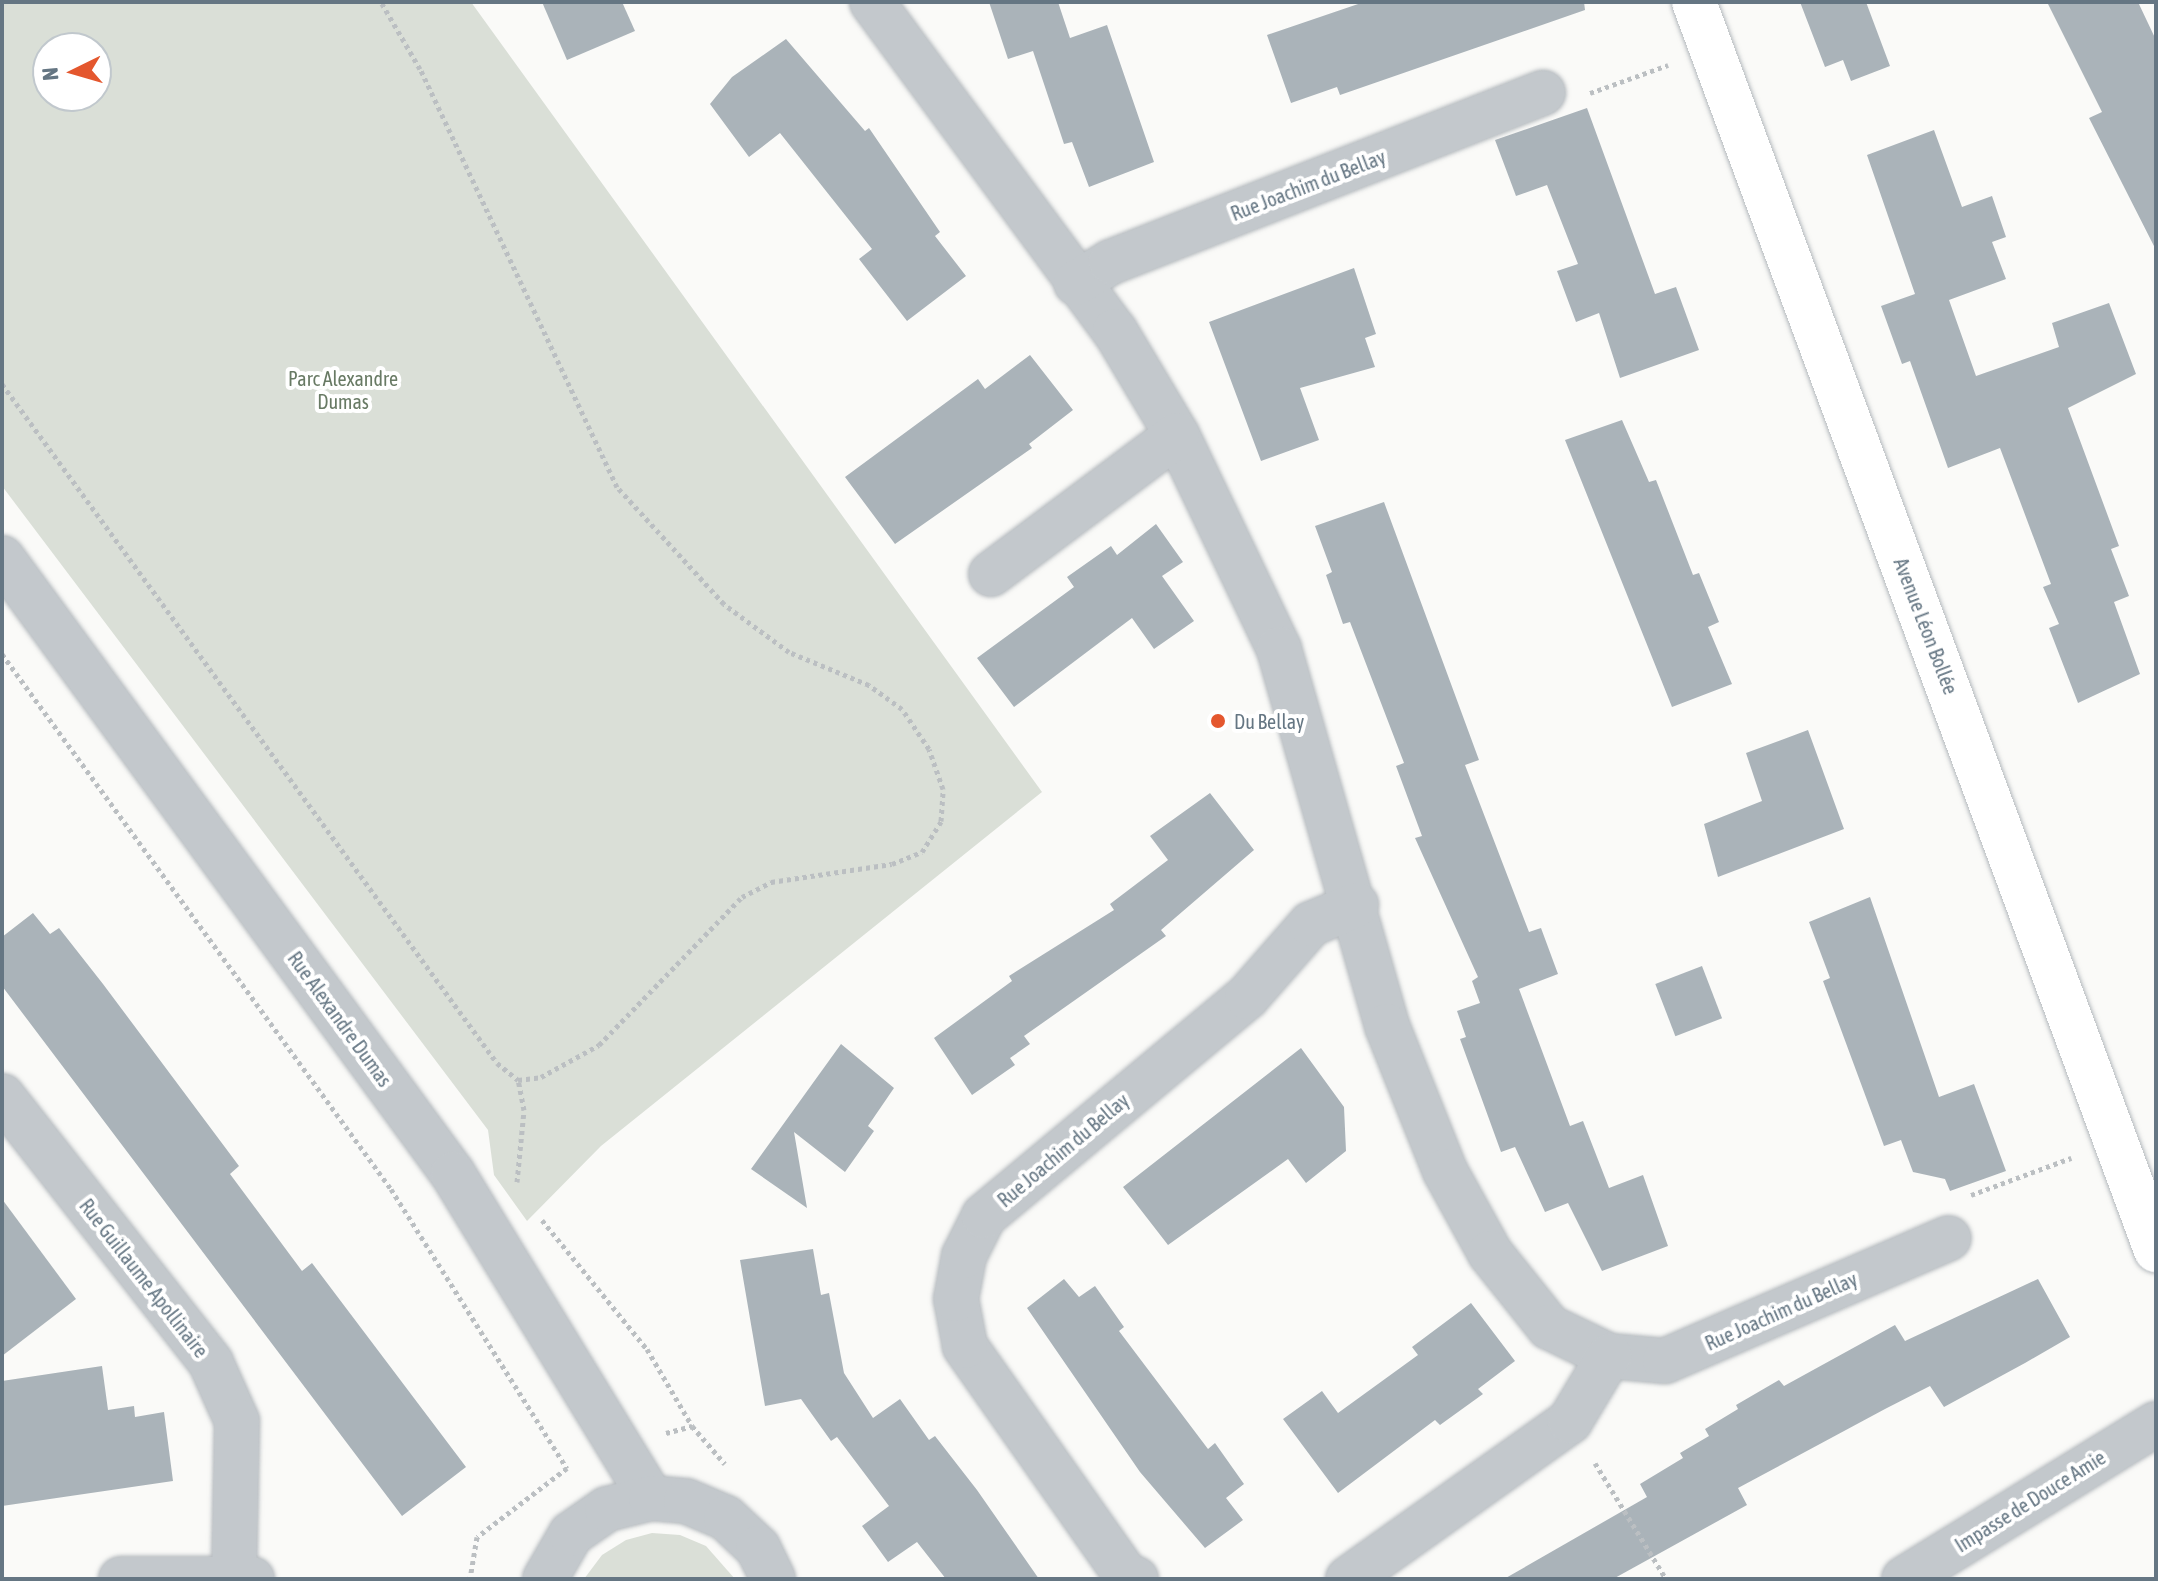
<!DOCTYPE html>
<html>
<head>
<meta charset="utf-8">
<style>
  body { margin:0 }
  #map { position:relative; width:2158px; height:1581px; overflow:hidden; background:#fafaf8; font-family:"Asap Condensed",sans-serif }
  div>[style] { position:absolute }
  .green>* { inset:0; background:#dadfd7 }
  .building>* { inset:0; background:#aab3b9; transform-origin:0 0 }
  .path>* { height:5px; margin-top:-2.5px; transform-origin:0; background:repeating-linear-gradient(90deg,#bbbfc2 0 4px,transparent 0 8px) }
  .roads { filter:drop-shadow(0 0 2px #b5babe) drop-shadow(0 0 2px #b5babe) }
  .minor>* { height:44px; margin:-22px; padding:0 22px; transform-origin:22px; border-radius:22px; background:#c3c8cc }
  .major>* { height:44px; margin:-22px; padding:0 22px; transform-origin:22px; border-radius:22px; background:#fff }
  .dots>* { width:22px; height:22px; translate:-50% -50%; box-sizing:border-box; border:4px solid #fff; border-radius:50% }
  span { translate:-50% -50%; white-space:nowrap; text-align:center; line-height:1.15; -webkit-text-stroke:8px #fff; paint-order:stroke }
  .street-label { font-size:20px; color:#657683 }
  .park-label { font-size:20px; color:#687a64 }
  .poi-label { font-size:20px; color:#657683 }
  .left { translate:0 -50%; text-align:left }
  .frame { position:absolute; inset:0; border:4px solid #657683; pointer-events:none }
  .north { position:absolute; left:32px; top:32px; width:80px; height:80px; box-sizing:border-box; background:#fff; border:2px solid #c1c8cd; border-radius:50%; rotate:265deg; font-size:22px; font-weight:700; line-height:32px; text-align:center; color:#657683 }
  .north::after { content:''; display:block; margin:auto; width:28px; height:36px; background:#e4572e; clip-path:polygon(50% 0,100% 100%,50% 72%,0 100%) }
</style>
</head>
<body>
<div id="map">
  <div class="green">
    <i style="clip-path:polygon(evenodd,2px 2px,471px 2px,1042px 792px,601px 1146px,527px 1221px,494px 1175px,488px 1130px,2px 486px,2px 2px,48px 48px,96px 48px,96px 96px,48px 96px,48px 48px)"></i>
    <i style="clip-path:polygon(652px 1533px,680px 1535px,706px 1546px,735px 1579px,584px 1579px,602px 1555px,626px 1540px)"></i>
  </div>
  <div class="building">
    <i style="clip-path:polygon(542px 2px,622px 2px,635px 31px,567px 60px)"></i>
    <i style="clip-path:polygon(989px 2px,1058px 2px,1070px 38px,1107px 25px,1154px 162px,1089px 187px,1072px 142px,1064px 144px,1033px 51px,1008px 59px)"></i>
    <i style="clip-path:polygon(1364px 2px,1584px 2px,1585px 10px,1340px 95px,1337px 87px,1291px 103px,1267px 35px)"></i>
    <i style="clip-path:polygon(1800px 2px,1866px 2px,1890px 66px,1851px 81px,1843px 60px,1825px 67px)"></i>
    <i style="clip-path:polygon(2047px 2px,2138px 2px,2156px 40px,2156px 250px,2089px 118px,2102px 112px)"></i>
    <i style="clip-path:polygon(786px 39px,865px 131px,869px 128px,940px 232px,935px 236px,966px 276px,907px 321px,859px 259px,872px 249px,780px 133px,749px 157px,710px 104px,732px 77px)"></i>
    <i style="clip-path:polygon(1587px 108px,1655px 294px,1676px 287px,1699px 350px,1620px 378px,1599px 313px,1576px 322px,1557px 271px,1578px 264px,1547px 185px,1516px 196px,1495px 140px)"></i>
    <i style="clip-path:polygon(1934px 130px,1962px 207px,1992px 196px,2006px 237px,1992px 242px,2006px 279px,1949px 300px,1976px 376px,2059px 347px,2052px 323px,2109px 303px,2136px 374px,2068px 408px,2119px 546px,2111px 549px,2129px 596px,2114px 602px,2140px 674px,2078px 703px,2049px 628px,2059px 624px,2043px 587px,2051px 584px,2000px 448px,1948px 468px,1910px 361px,1902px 364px,1881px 306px,1915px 294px,1867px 155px)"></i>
    <i style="clip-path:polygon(1354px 268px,1376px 334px,1365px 338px,1375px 367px,1300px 388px,1319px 440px,1261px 461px,1209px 322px)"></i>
    <i style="clip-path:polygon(1030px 355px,1073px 410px,1029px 444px,1032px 448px,895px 544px,845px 477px,978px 379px,985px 389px)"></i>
    <i style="clip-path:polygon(1622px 420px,1649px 482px,1656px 480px,1693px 575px,1699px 573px,1719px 622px,1708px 627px,1732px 684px,1672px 707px,1565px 440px)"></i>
    <i style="clip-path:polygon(1384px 502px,1479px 760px,1465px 765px,1529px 932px,1541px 928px,1558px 974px,1519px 989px,1570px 1126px,1583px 1121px,1609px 1188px,1643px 1175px,1668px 1246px,1602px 1271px,1568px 1203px,1545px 1212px,1515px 1147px,1501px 1152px,1460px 1039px,1466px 1037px,1457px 1011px,1480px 1003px,1472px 981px,1478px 977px,1415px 838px,1422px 836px,1396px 766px,1404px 763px,1350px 622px,1343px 624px,1326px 575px,1332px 572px,1315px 526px)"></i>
    <i style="clip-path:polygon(1156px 524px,1183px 562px,1162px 576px,1194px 621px,1154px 649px,1132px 618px,1014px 707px,977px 658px,1074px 587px,1067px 577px,1111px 546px,1117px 555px)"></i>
    <i style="clip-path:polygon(1808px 730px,1844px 829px,1718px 877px,1704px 824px,1762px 801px,1746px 753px)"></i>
    <i style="clip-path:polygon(1210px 793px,1254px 850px,1161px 930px,1166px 936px,1024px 1036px,1030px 1044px,1010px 1058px,1015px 1065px,972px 1095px,934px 1038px,1012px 981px,1009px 976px,1114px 910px,1110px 904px,1168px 860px,1150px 836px)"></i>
    <i style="clip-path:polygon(1870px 897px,1939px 1097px,1974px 1084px,2006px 1171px,1950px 1191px,1945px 1179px,1913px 1172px,1901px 1140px,1884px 1146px,1823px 981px,1830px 978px,1809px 922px)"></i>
    <i style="clip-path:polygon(33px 913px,50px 934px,59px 928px,103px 984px,239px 1166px,230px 1174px,302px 1271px,312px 1263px,466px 1467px,402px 1516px,2px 986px,2px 937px)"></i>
    <i style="left:1702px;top:966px;width:56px;height:50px;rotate:69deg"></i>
    <i style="clip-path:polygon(841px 1044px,894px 1088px,868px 1126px,874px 1131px,845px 1172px,794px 1132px,807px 1208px,751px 1169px)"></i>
    <i style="clip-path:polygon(1301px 1048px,1344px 1107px,1346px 1151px,1306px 1183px,1288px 1159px,1168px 1245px,1123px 1187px)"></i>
    <i style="clip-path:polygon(2px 1199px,76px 1299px,2px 1356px)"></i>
    <i style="clip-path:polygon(813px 1249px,821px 1295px,829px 1293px,844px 1373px,873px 1418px,900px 1399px,929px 1440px,935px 1436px,977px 1490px,1039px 1579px,946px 1579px,917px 1542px,888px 1562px,862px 1526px,889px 1506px,837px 1437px,831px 1441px,801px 1399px,765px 1406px,740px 1260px)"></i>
    <i style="clip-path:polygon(1064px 1279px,1079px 1297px,1095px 1286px,1124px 1327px,1119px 1331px,1208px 1449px,1215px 1443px,1244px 1484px,1226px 1498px,1243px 1520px,1205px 1548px,1140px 1472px,1027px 1308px)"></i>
    <i style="clip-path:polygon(2038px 1279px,2070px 1337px,2025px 1363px,1944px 1407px,1930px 1386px,1885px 1409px,1738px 1488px,1747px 1505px,1613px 1579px,1504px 1579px,1647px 1497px,1640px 1484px,1683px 1458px,1680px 1453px,1709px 1436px,1705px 1429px,1738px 1409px,1736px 1405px,1779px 1380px,1784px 1386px,1895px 1325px,1905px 1341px)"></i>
    <i style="clip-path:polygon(1471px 1303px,1515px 1361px,1478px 1389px,1483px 1394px,1440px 1425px,1435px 1420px,1338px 1493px,1283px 1419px,1322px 1391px,1338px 1413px,1418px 1355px,1412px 1347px)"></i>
    <i style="clip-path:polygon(102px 1366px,108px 1410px,134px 1406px,135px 1417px,164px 1412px,173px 1481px,2px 1506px,2px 1381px)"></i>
  </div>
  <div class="path">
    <i style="left:1590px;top:93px;width:83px;rotate:-19.7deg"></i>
    <i style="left:2px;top:384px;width:840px;rotate:53.91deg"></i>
    <i style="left:497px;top:1063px;width:27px;rotate:39deg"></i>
    <i style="left:518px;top:1080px;width:23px;rotate:-7deg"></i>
    <i style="left:541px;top:1077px;width:66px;rotate:-28.9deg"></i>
    <i style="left:599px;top:1045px;width:206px;rotate:-46deg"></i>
    <i style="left:742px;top:897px;width:33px;rotate:-27deg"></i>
    <i style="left:771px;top:882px;width:122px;rotate:-8.5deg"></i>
    <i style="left:892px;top:864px;width:32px;rotate:-22deg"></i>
    <i style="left:922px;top:852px;width:36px;rotate:-58deg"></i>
    <i style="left:941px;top:821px;width:32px;rotate:-86deg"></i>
    <i style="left:943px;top:789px;width:42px;rotate:-109.3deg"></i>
    <i style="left:929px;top:749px;width:48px;rotate:-124deg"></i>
    <i style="left:902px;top:709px;width:41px;rotate:-144deg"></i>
    <i style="left:869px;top:685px;width:87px;rotate:-157.6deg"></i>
    <i style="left:789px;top:652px;width:81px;rotate:-143.6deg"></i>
    <i style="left:724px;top:604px;width:159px;rotate:-132.4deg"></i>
    <i style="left:617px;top:487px;width:462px;rotate:-115.2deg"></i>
    <i style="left:420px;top:69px;width:78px;rotate:-120.2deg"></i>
    <i style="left:2px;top:654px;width:661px;rotate:53.98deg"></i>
    <i style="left:391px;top:1189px;width:330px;rotate:57.8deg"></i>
    <i style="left:567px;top:1468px;width:113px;rotate:142.5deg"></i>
    <i style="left:477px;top:1537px;width:43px;rotate:99.5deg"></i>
    <i style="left:517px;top:1182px;width:72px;rotate:-84.4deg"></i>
    <i style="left:524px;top:1110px;width:31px;rotate:-101deg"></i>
    <i style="left:1971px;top:1195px;width:107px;rotate:-20.3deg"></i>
    <i style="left:542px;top:1220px;width:166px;rotate:50.9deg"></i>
    <i style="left:647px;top:1349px;width:89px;rotate:59.7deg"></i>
    <i style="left:692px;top:1426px;width:50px;rotate:49deg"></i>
    <i style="left:666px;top:1433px;width:27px;rotate:-15deg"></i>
    <i style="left:1595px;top:1463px;width:136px;rotate:58.5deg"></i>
  </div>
  <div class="roads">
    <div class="minor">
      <i style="left:872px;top:2px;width:409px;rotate:53.6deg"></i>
      <i style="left:1115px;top:331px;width:121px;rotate:59.2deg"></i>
      <i style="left:1177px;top:435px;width:237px;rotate:64.5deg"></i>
      <i style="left:1279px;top:649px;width:392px;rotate:74deg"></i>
      <i style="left:1387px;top:1026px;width:156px;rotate:68.2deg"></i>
      <i style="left:1445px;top:1171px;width:94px;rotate:61.2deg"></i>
      <i style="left:1490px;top:1253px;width:95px;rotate:51.4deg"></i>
      <i style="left:1549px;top:1327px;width:67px;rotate:25.8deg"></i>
      <i style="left:1609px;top:1356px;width:56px;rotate:5.1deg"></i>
      <i style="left:1665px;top:1361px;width:309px;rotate:-23.4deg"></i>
      <i style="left:1076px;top:283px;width:41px;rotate:-31deg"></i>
      <i style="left:1111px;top:262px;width:464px;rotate:-21.4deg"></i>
      <i style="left:2px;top:558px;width:763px;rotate:53.79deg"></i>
      <i style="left:453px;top:1174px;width:380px;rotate:58.6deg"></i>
      <i style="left:991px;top:574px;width:232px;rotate:-36.8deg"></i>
      <i style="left:2px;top:1096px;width:339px;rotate:51.9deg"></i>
      <i style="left:211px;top:1363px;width:64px;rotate:65.9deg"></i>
      <i style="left:237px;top:1421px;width:155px;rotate:91.1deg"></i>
      <i style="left:121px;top:1579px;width:131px"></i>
      <i style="left:545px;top:1579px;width:52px;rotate:-60deg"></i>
      <i style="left:571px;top:1534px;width:44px;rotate:-34.8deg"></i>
      <i style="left:607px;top:1509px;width:45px;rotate:-14deg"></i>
      <i style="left:651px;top:1498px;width:35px;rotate:5deg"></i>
      <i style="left:686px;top:1501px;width:43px;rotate:23deg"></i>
      <i style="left:726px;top:1518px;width:44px;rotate:43.2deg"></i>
      <i style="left:758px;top:1548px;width:34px;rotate:64deg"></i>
      <i style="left:1136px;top:1579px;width:12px;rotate:-156deg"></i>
      <i style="left:1125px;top:1574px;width:279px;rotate:-125.1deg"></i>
      <i style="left:965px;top:1346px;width:48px;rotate:-100.8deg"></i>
      <i style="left:956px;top:1299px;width:44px;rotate:-79.5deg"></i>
      <i style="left:964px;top:1256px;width:45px;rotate:-63.4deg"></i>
      <i style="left:984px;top:1216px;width:342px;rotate:-39.8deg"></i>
      <i style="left:1247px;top:997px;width:97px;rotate:-48.8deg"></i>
      <i style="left:1311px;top:924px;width:49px;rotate:-22.9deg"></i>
      <i style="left:1348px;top:1579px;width:272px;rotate:-35.4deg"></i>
      <i style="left:1570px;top:1421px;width:76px;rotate:-59deg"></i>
      <i style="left:1904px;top:1579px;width:296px;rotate:-31.6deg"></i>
    </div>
    <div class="major">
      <i style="left:1694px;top:2px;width:1331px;rotate:69.69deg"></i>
    </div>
  </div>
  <div class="dots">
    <i style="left:1218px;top:721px;background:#e4572e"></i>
  </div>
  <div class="street-label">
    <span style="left:1308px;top:185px;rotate:-21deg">Rue Joachim du Bellay</span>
    <span style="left:1926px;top:626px;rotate:69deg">Avenue Léon Bollée</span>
    <span style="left:340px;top:1019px;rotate:54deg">Rue Alexandre Dumas</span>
    <span style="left:1063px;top:1150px;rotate:-40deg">Rue Joachim du Bellay</span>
    <span style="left:144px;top:1278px;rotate:52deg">Rue Guillaume Apollinaire</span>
    <span style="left:1781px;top:1311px;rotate:-24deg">Rue Joachim du Bellay</span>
    <span style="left:2030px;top:1501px;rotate:-32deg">Impasse de Douce Amie</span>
  </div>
  <div class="park-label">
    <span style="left:343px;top:390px">Parc Alexandre<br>Dumas</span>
  </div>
  <div class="poi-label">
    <span class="left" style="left:1234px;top:721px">Du Bellay</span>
  </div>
  <div class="frame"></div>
  <div class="north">N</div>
</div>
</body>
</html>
